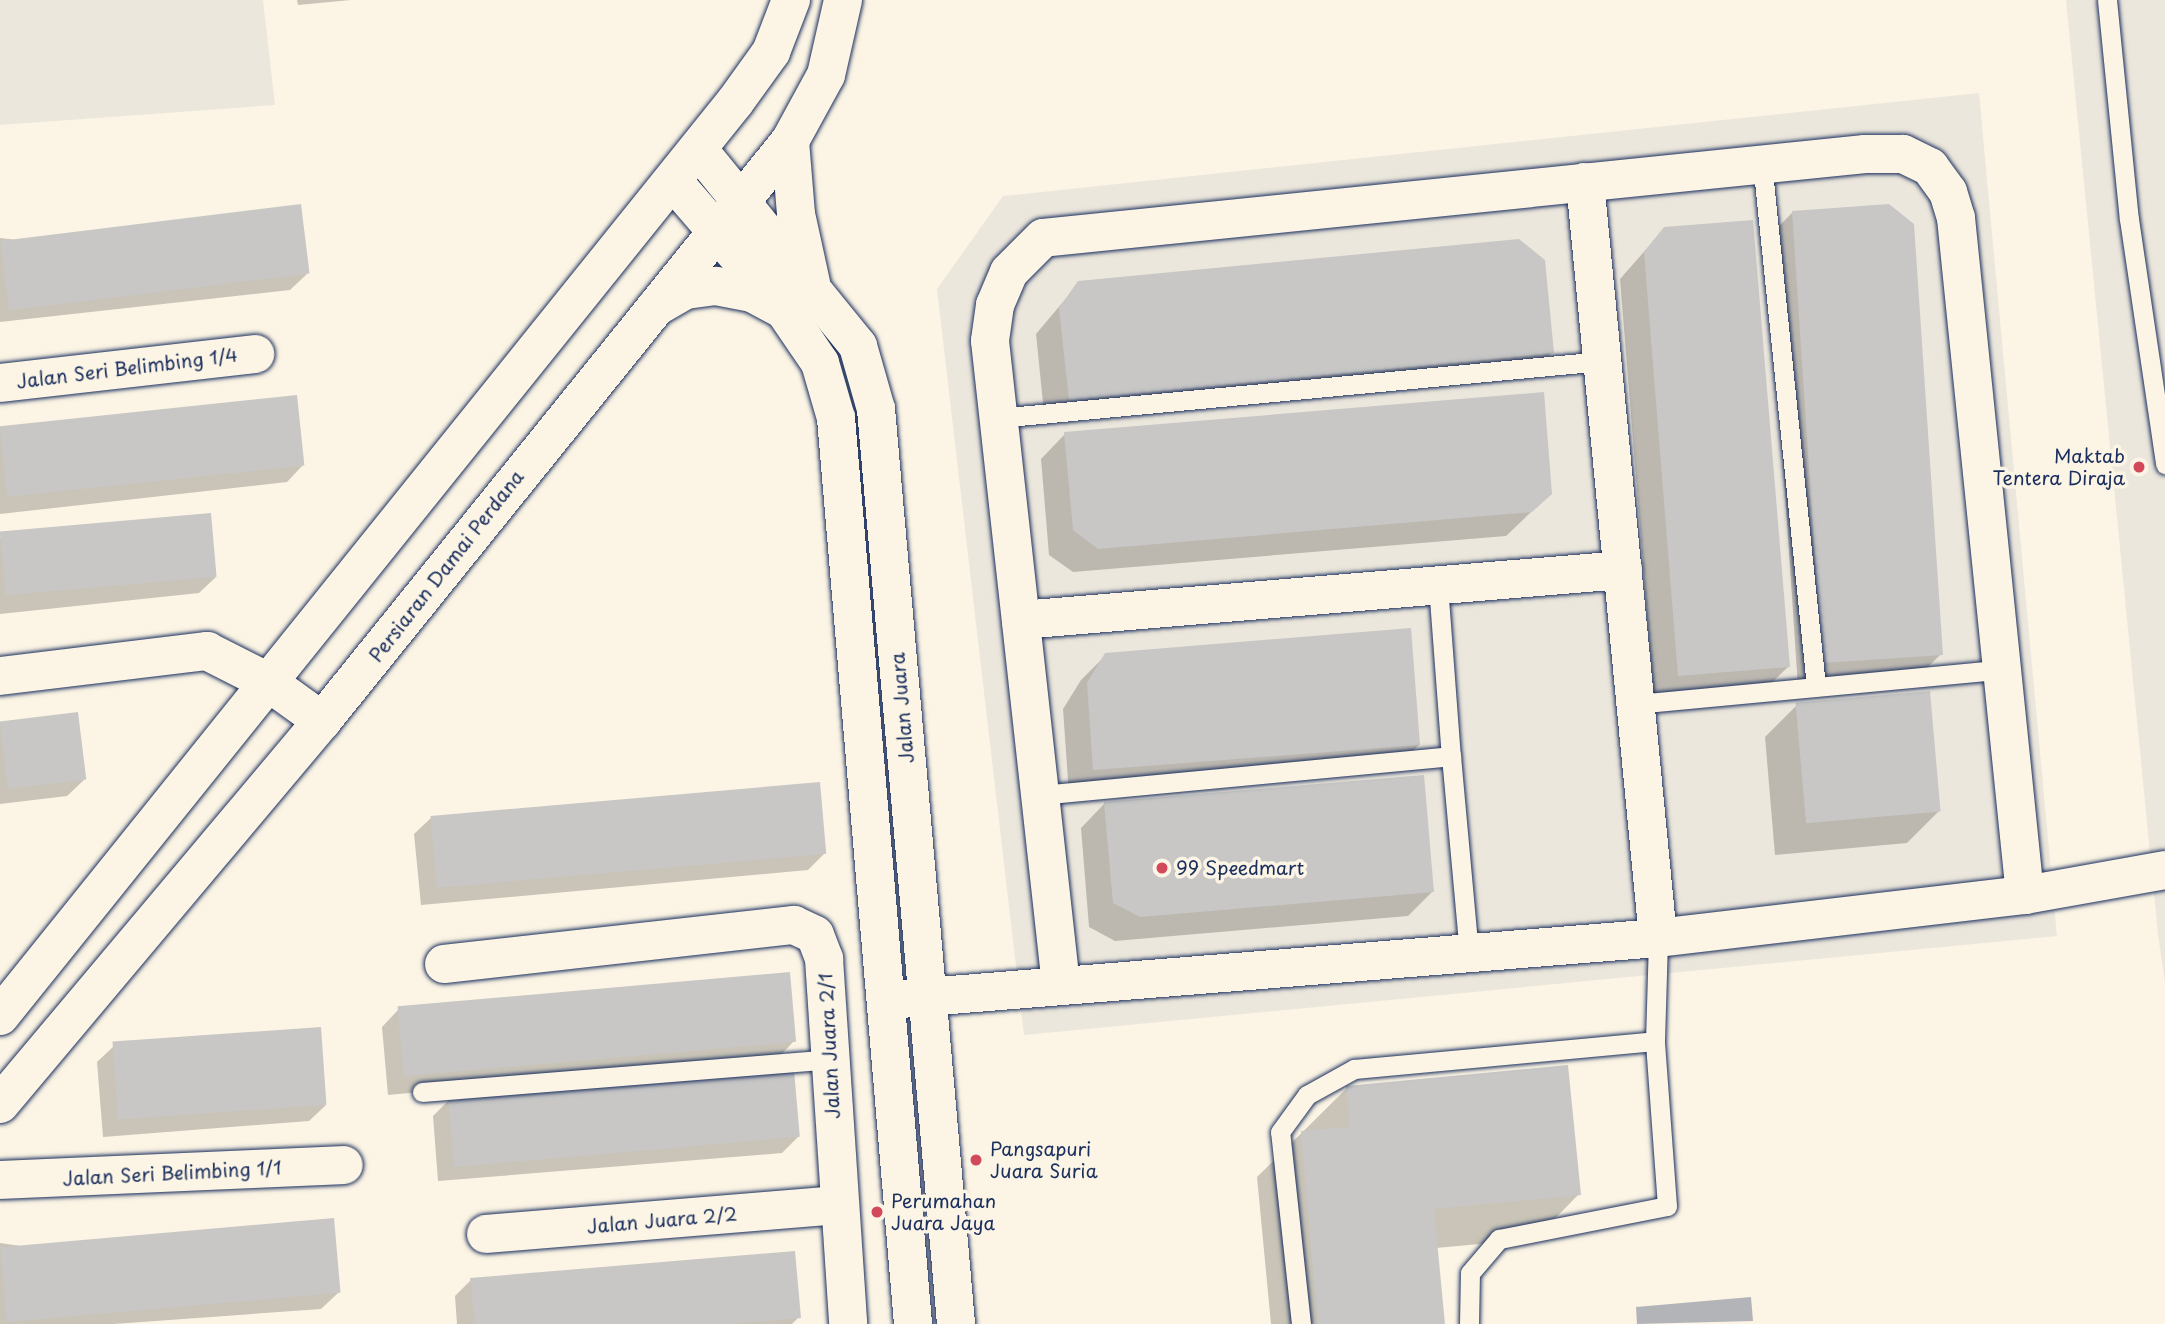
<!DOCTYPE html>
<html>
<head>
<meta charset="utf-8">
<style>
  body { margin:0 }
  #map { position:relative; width:2165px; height:1324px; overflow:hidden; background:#fcf5e5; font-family:"Playpen Sans",sans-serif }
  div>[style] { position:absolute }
  .built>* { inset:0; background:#ece7dc }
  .water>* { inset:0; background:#b2b4b8 }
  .shadow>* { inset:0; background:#0003 }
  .building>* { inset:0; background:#c8c7c6; transform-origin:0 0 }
  .roads { filter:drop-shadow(0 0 2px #1b2f5e) drop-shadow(0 0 2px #1b2f5e) }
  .lane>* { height:19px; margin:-9.5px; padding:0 9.5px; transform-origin:9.5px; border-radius:9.5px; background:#fcf5e5 }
  .street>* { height:38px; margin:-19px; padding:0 19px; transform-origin:19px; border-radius:19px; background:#fcf5e5 }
  .secondary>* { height:38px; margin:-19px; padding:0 19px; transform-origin:19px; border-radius:19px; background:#fcf5e5 }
  .dots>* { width:19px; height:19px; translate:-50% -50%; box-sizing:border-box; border:4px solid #fcf5e5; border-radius:50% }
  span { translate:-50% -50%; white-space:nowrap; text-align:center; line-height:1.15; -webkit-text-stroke:7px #fcf5e5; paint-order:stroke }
  .street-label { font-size:19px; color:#1b2f5e }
  .poi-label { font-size:19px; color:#1b2f5e }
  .right { translate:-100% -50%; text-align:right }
  .left { translate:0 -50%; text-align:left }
</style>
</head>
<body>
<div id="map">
  <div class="built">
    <i style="clip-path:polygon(0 0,263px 0,275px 105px,0 125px)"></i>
    <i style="clip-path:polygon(2066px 0,2165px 0,2165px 983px,2158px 934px)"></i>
    <i style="clip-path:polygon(1979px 93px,2057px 936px,1024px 1035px,937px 289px,1003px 196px)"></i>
  </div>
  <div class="water">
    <i style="clip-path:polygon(1751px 1297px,1753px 1321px,1637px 1324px,1636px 1307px)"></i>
  </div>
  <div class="shadow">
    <i style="clip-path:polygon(297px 0,351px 0,298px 5px)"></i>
    <i style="clip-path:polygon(1793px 212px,1941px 654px,1916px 679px,1798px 687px,1768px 237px)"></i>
    <i style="clip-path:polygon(1664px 229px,1788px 667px,1763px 691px,1654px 700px,1620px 279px)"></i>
    <i style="clip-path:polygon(0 238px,307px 274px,290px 290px,0 322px)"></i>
    <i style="clip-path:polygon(1079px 283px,1552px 353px,1528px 377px,1045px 423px,1036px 334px)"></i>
    <i style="clip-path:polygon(0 430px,303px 465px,287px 482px,0 514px)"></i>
    <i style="clip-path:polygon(1065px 434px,1551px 493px,1506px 536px,1073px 572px,1049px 555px,1041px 459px)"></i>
    <i style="clip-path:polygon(0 537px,216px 577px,199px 593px,0 614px)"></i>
    <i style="clip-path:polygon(1106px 655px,1419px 745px,1394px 769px,1069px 794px,1063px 709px,1081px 680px)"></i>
    <i style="clip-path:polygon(1797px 705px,1939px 811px,1907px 843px,1775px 855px,1765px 737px)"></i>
    <i style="clip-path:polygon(0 722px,84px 780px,67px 796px,0 804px)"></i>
    <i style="clip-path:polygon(1105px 803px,1433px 891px,1408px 916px,1115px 941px,1089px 927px,1081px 828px)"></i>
    <i style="clip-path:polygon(431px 818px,824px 854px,808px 870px,421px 905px,414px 834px)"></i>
    <i style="clip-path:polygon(398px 1010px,794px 1041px,778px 1058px,388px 1095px,382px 1027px)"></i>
    <i style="clip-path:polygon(114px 1046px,326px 1105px,309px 1121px,103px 1137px,97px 1062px)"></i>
    <i style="clip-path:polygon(1347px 1088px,1579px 1194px,1535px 1239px,1436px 1248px,1443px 1324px,1271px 1324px,1257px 1177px)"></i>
    <i style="clip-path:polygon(449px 1100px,798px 1137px,782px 1153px,438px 1181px,433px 1116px)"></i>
    <i style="clip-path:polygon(0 1243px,338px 1293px,321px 1309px,114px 1324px,0 1324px)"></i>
    <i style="clip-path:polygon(471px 1280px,799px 1317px,792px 1324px,457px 1324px,455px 1296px)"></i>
  </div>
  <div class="building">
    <i style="left:301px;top:204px;width:70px;height:303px;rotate:83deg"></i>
    <i style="clip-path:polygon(1889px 204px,1914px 224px,1943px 655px,1822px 663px,1792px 211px)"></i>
    <i style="clip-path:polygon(1753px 220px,1790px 667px,1678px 676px,1644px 252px,1664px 227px)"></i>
    <i style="clip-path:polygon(1519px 239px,1545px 260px,1554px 353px,1069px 400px,1059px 308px,1078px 281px)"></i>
    <i style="clip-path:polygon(1544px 392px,1552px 494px,1532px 512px,1098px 549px,1073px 530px,1064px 432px)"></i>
    <i style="left:297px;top:395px;width:71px;height:299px;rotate:84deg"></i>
    <i style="left:211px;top:513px;width:64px;height:212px;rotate:85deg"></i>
    <i style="clip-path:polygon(1411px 628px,1420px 745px,1093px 770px,1087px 683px,1105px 653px)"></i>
    <i style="left:1930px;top:691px;width:121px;height:135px;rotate:85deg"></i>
    <i style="left:78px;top:712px;width:68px;height:79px;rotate:83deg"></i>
    <i style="clip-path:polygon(1424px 775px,1434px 892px,1140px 917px,1113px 903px,1104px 802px)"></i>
    <i style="left:820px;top:782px;width:72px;height:391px;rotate:85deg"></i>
    <i style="left:790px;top:972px;width:70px;height:394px;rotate:85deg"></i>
    <i style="left:321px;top:1027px;width:78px;height:209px;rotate:86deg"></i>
    <i style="clip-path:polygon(1568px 1065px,1581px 1195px,1434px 1209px,1445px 1324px,1318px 1324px,1301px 1131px,1350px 1127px,1346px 1086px)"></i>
    <i style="left:794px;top:1070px;width:67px;height:347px;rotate:85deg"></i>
    <i style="left:334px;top:1218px;width:75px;height:335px;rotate:85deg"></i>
    <i style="clip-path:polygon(795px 1251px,801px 1318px,727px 1324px,475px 1324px,470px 1278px)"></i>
  </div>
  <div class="roads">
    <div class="lane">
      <i style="left:2107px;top:0;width:220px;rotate:84.3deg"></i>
      <i style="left:2129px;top:219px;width:248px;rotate:81.6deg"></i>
      <i style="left:1762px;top:162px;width:527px;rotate:84.12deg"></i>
      <i style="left:998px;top:418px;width:607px;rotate:-5.39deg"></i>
      <i style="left:1438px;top:585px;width:171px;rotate:85.7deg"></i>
      <i style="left:1636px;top:704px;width:371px;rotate:-5.4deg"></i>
      <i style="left:1040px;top:795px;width:413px;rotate:-5.4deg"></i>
      <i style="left:1451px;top:756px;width:197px;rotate:84.8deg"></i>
      <i style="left:422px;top:1092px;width:409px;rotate:-4.6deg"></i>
      <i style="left:1301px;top:1324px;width:193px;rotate:-96.2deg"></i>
      <i style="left:1280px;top:1132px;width:46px;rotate:-53.9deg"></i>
      <i style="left:1307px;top:1095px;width:54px;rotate:-29deg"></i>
      <i style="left:1354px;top:1069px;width:302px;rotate:-5.3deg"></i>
      <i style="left:1469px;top:1324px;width:51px;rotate:-88.9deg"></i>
      <i style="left:1470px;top:1273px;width:45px;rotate:-49.5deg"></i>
      <i style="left:1499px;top:1239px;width:171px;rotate:-11.1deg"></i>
      <i style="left:1667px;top:1206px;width:165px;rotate:-94.2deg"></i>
      <i style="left:1655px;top:1041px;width:103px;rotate:-88.3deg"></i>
    </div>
    <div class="street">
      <i style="left:698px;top:149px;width:254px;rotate:50.9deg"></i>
      <i style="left:858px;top:346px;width:66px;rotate:74.1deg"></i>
      <i style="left:876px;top:409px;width:918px;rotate:85deg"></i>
      <i style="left:673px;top:181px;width:170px;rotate:49.3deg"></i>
      <i style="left:784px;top:310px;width:64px;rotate:55.8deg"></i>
      <i style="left:820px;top:363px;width:57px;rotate:73.8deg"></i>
      <i style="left:836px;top:418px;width:909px;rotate:85.14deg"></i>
      <i style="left:1585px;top:182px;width:760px;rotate:84.48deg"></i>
      <i style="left:0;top:383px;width:257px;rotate:-6.5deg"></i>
      <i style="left:1021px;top:620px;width:604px;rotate:-4.75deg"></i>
      <i style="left:0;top:676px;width:209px;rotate:-6.9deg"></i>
      <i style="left:207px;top:651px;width:68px;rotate:26.9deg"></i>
      <i style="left:268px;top:682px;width:67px;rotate:35.8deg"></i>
      <i style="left:2025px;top:895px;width:142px;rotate:-10.1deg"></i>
      <i style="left:444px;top:964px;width:352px;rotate:-6.4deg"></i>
      <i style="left:794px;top:925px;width:23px;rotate:25deg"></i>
      <i style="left:815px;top:935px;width:26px;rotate:69deg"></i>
      <i style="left:824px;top:959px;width:366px;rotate:86.2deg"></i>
      <i style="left:889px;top:1000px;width:771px;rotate:-4.61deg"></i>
      <i style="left:1658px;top:938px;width:370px;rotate:-6.7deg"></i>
      <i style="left:2025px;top:895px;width:681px;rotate:-95.82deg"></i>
      <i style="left:1956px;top:218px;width:27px;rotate:-107deg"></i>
      <i style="left:1948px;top:192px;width:31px;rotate:-126deg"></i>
      <i style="left:1930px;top:167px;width:30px;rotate:-154deg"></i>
      <i style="left:1903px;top:154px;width:38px;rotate:180deg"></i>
      <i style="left:1865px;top:154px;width:826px;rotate:174.17deg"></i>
      <i style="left:1043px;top:238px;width:48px;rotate:135deg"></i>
      <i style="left:1009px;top:272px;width:36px;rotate:113deg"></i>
      <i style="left:995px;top:305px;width:36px;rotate:98deg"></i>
      <i style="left:990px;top:341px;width:648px;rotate:83.71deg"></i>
      <i style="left:0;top:1180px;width:344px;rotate:-2.5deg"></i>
      <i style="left:486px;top:1234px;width:353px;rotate:-4.7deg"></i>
    </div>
    <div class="secondary">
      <i style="left:790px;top:141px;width:73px;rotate:85.3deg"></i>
      <i style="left:796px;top:214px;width:71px;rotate:77.7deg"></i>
      <i style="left:656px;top:307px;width:34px;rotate:-30deg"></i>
      <i style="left:686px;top:290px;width:30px;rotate:-8deg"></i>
      <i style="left:716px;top:286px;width:37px;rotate:11deg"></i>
      <i style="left:752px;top:293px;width:36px;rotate:28deg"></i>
      <i style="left:0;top:1016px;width:1173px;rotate:-51.2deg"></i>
      <i style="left:735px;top:102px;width:62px;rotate:-54.2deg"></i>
      <i style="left:771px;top:52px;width:56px;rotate:-69deg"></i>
      <i style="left:0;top:1104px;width:500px;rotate:-49.95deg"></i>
      <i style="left:322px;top:721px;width:745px;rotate:-51.1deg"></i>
      <i style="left:790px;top:141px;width:75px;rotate:-61.4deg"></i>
      <i style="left:826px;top:75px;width:77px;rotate:-77.2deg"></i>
    </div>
  </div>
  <div class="dots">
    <i style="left:2139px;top:467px;background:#d1495b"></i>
    <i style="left:1162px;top:868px;background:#d1495b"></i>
    <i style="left:976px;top:1160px;background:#d1495b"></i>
    <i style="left:877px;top:1212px;background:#d1495b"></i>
  </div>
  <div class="street-label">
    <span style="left:127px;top:368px;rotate:-7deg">Jalan Seri Belimbing 1/4</span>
    <span style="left:446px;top:566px;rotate:-52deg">Persiaran Damai Perdana</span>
    <span style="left:902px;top:708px;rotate:-95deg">Jalan Juara</span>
    <span style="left:829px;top:1046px;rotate:-93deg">Jalan Juara 2/1</span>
    <span style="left:172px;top:1173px;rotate:-3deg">Jalan Seri Belimbing 1/1</span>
    <span style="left:662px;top:1220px;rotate:-5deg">Jalan Juara 2/2</span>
  </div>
  <div class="poi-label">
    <span class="right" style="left:2125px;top:467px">Maktab<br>Tentera Diraja</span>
    <span class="left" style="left:1176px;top:868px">99 Speedmart</span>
    <span class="left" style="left:990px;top:1160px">Pangsapuri<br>Juara Suria</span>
    <span class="left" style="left:891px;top:1212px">Perumahan<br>Juara Jaya</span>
  </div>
</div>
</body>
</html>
